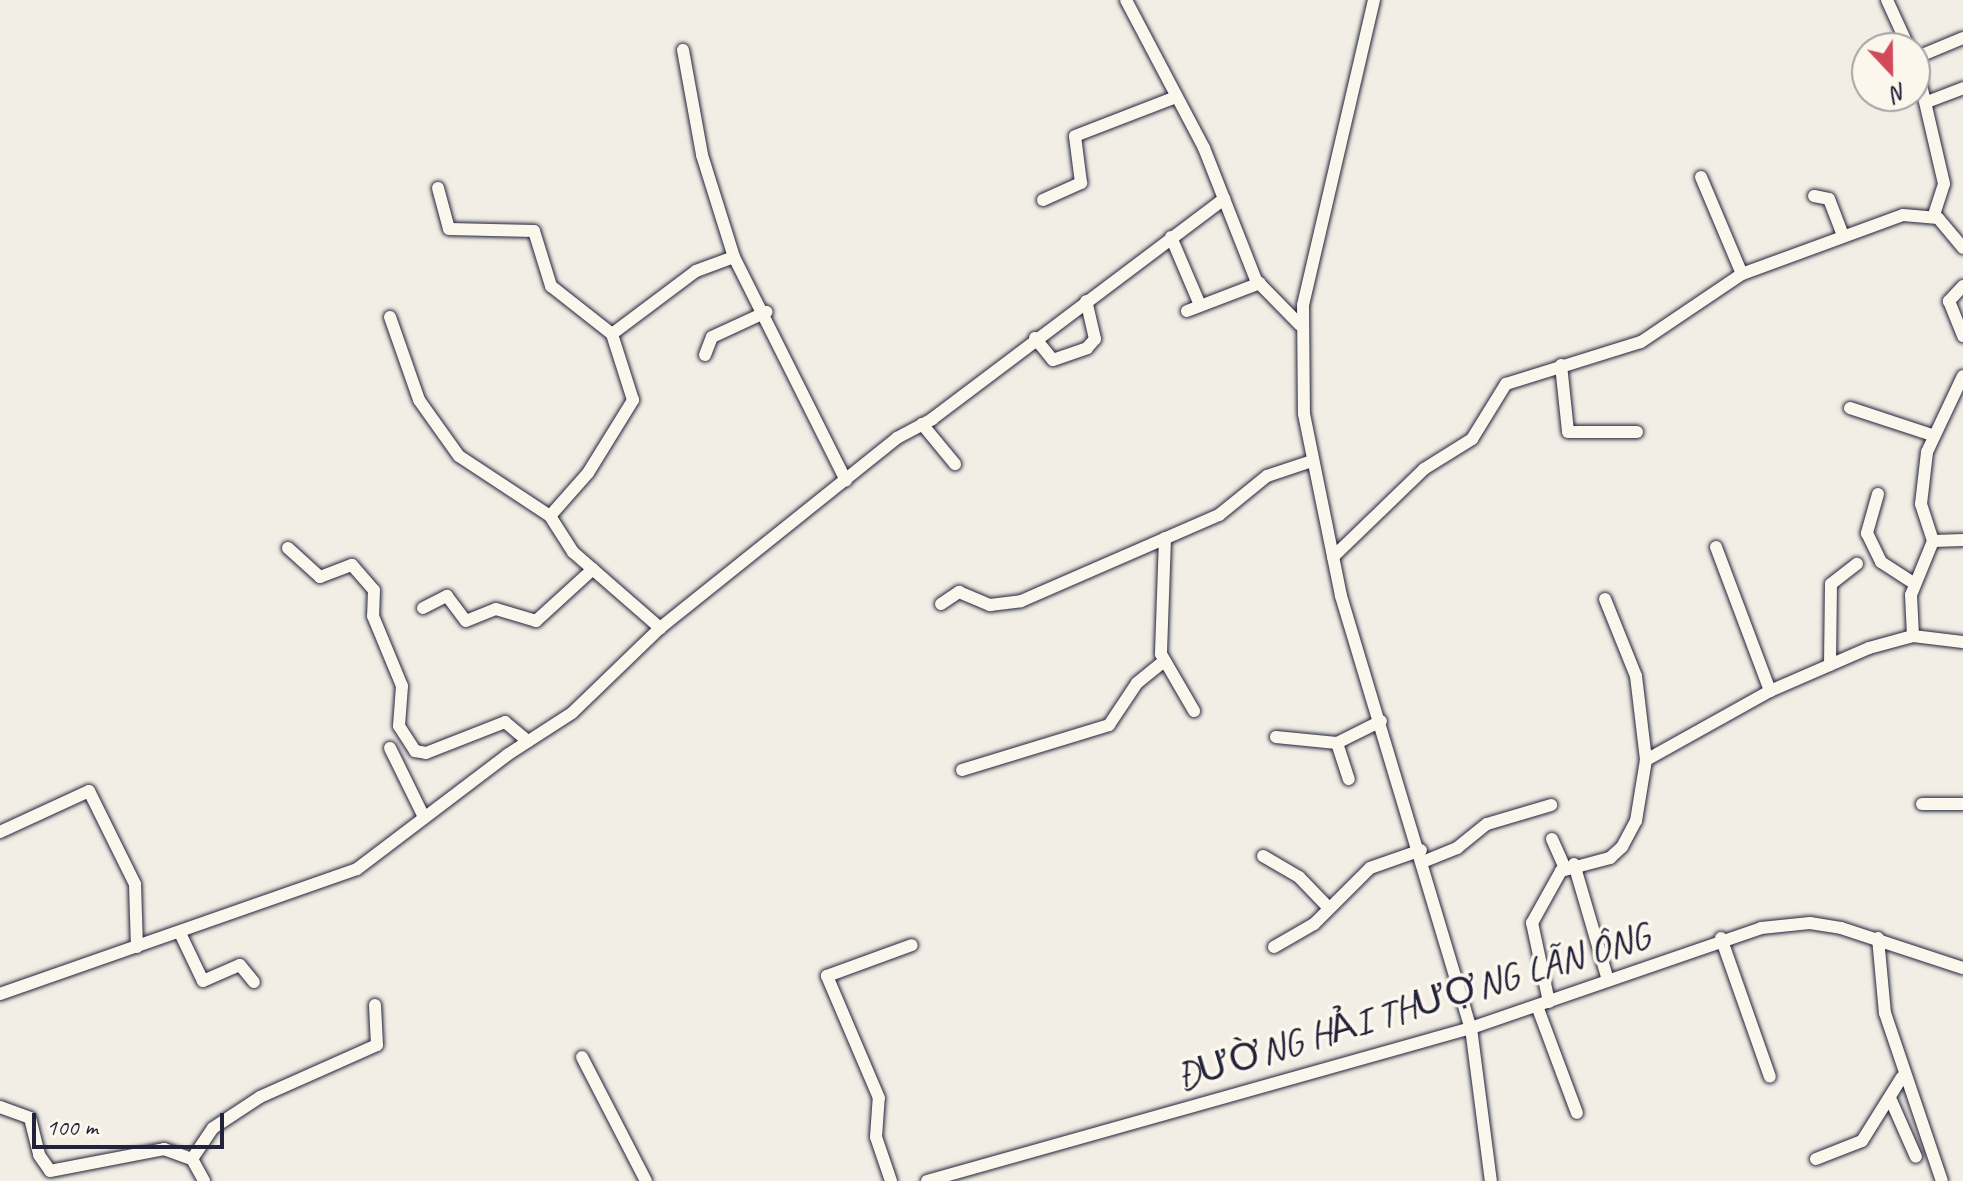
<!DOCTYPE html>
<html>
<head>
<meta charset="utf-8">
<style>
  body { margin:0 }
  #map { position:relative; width:1963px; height:1181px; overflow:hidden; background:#f2eee5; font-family:Caveat,sans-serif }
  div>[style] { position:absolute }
  .roads { filter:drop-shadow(0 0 2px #22223b) drop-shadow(0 0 2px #22223b) }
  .minor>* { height:12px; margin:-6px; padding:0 6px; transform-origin:6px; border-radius:6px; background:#fbf7ec }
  span { translate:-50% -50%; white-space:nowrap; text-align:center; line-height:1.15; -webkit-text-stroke:7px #fbf7ec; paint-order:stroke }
  .street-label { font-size:38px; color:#22223b }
  .north { position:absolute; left:1851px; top:32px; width:80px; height:80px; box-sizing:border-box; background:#fbf7ec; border:2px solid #a4a2a5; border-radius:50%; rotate:158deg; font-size:22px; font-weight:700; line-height:32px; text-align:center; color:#22223b }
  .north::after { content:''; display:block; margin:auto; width:28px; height:36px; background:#d1495b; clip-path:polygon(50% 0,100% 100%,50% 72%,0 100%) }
  .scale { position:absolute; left:32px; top:1113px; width:192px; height:36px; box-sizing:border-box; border:4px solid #22223b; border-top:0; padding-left:10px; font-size:24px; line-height:28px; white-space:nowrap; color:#22223b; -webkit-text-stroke:6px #fbf7ec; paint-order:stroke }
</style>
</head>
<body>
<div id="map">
  <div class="roads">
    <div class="minor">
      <i style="left:1126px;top:0;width:167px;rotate:62.2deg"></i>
      <i style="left:1204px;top:148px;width:142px;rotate:68.5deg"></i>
      <i style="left:1256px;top:280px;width:63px;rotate:45.6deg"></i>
      <i style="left:1374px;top:0;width:313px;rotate:103.1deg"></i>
      <i style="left:1303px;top:305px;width:109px;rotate:89.5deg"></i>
      <i style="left:1304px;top:414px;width:186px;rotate:78.5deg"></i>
      <i style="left:1341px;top:596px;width:451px;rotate:73.3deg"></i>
      <i style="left:1471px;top:1028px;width:154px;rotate:82.6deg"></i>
      <i style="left:1887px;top:0;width:53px;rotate:65.4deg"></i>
      <i style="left:683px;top:50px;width:107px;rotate:79.7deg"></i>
      <i style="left:702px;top:155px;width:107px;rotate:72.6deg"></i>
      <i style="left:734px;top:257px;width:250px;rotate:63.4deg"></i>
      <i style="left:1915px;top:58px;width:52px;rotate:-22.6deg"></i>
      <i style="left:1915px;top:59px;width:128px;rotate:76.9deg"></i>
      <i style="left:1944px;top:184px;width:33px;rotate:108deg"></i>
      <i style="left:1927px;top:102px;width:39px;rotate:-21deg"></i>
      <i style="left:1701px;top:177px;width:105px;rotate:67.1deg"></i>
      <i style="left:438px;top:188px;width:42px;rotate:75deg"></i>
      <i style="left:449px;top:229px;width:85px;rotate:1.3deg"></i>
      <i style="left:534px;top:231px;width:58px;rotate:72.8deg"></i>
      <i style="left:551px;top:286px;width:78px;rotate:38.2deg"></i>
      <i style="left:1814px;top:196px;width:15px;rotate:11deg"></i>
      <i style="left:1829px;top:199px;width:39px;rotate:69deg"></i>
      <i style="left:1043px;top:200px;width:42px;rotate:-24.1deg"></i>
      <i style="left:1081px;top:183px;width:47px;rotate:-97.3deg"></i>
      <i style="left:1075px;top:136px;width:108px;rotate:-21.1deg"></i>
      <i style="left:1171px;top:237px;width:74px;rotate:66.9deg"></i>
      <i style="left:1963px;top:286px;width:21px;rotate:133deg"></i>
      <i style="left:1949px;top:301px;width:38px;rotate:68deg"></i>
      <i style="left:1187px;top:311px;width:78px;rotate:-21deg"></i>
      <i style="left:390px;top:317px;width:88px;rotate:70.7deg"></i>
      <i style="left:419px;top:400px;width:69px;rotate:54.5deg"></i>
      <i style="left:459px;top:456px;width:109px;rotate:33.4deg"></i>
      <i style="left:550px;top:516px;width:43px;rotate:57.4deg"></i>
      <i style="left:573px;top:552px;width:116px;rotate:41.1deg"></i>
      <i style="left:1035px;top:338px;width:28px;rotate:51deg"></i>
      <i style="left:1053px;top:360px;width:36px;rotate:-19deg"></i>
      <i style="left:1087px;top:348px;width:12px;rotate:-48deg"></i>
      <i style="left:1095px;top:339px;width:39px;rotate:-103deg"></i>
      <i style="left:705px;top:355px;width:19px;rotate:-69deg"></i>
      <i style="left:712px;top:337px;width:60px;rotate:-24.8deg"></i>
      <i style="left:1561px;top:365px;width:67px;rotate:84deg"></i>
      <i style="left:1568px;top:432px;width:69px"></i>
      <i style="left:1850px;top:408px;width:86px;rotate:18.2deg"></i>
      <i style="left:922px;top:424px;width:52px;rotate:50.5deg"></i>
      <i style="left:1878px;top:494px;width:41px;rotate:105.8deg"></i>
      <i style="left:1867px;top:533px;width:32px;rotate:64deg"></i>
      <i style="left:1881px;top:562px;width:40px;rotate:32.9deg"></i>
      <i style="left:550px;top:516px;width:57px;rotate:-48.5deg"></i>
      <i style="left:588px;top:473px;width:86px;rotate:-58.3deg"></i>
      <i style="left:633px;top:400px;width:69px;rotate:-107.7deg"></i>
      <i style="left:612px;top:334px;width:105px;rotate:-36.9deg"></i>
      <i style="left:696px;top:271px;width:40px;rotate:-20.2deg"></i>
      <i style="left:1165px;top:538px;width:116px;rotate:92deg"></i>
      <i style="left:1161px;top:654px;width:66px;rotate:59.9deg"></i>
      <i style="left:1933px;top:541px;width:30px;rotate:-2deg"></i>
      <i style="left:1716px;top:547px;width:154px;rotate:69.4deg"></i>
      <i style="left:288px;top:548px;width:43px;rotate:42.2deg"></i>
      <i style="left:320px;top:577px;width:34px;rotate:-21deg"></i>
      <i style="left:352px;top:565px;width:33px;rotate:49deg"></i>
      <i style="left:374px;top:590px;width:26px;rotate:92deg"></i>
      <i style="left:373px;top:616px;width:76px;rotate:67.5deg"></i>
      <i style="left:402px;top:686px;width:40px;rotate:94.3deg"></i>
      <i style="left:399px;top:726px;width:30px;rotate:57deg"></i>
      <i style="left:415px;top:751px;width:11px;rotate:10deg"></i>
      <i style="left:426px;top:753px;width:85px;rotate:-21.4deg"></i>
      <i style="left:505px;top:722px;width:30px;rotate:40deg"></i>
      <i style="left:1333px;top:557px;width:127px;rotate:-44deg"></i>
      <i style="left:1424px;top:469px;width:57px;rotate:-32deg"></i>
      <i style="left:1472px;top:439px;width:65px;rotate:-58.3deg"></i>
      <i style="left:1506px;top:384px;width:141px;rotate:-17.3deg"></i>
      <i style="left:1641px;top:342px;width:122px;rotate:-34deg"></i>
      <i style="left:1742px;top:274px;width:171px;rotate:-20.1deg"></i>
      <i style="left:1903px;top:215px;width:35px;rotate:5deg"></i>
      <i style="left:1938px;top:218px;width:39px;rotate:50deg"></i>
      <i style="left:1605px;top:599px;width:83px;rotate:68.1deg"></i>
      <i style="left:1636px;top:676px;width:85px;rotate:83.2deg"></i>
      <i style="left:941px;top:604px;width:22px;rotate:-34deg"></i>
      <i style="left:959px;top:592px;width:34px;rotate:23deg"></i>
      <i style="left:990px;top:605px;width:31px;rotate:-7deg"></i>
      <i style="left:1021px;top:601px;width:216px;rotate:-23.5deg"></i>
      <i style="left:1219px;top:515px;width:62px;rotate:-39.1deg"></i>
      <i style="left:1267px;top:476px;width:47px;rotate:-18.4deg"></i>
      <i style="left:423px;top:608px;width:27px;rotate:-27deg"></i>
      <i style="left:447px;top:596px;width:31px;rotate:53deg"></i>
      <i style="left:466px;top:621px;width:32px;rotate:-22deg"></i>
      <i style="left:496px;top:609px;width:42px;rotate:16.7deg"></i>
      <i style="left:536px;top:621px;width:77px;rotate:-42.4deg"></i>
      <i style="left:1913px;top:636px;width:41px;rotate:-92.8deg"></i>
      <i style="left:1911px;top:595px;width:58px;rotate:-67.8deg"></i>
      <i style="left:1933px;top:541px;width:39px;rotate:-108deg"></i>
      <i style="left:1921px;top:504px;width:52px;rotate:-83.4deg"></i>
      <i style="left:1927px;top:452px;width:84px;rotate:-64.7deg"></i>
      <i style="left:1830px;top:665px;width:81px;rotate:-89.3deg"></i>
      <i style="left:1831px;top:584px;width:33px;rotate:-38deg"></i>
      <i style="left:1276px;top:737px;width:61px;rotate:5.6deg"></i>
      <i style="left:1337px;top:743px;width:49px;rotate:-26.6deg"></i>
      <i style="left:1337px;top:743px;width:38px;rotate:72deg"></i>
      <i style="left:390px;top:748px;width:77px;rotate:63.8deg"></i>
      <i style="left:962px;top:770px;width:154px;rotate:-17deg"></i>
      <i style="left:1109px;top:725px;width:50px;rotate:-56.3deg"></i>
      <i style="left:1137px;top:683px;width:35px;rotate:-39deg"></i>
      <i style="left:1922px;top:804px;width:41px"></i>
      <i style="left:0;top:832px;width:98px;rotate:-24.7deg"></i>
      <i style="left:89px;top:791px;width:104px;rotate:63.7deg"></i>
      <i style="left:135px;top:884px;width:63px;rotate:88.2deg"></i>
      <i style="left:1552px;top:839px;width:32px;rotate:66deg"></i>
      <i style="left:1263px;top:856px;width:42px;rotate:30.3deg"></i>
      <i style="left:1299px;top:877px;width:42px;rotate:46deg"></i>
      <i style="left:1425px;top:861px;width:35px;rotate:-22deg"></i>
      <i style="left:1457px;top:848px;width:38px;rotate:-39deg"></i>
      <i style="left:1487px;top:824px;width:67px;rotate:-16.5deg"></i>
      <i style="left:1574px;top:864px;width:121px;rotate:73.7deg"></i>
      <i style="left:180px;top:933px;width:53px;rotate:64.4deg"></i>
      <i style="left:203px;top:981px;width:40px;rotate:-23.4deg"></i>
      <i style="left:240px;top:965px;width:22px;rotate:51deg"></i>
      <i style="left:1721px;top:938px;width:147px;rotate:70.6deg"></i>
      <i style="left:1878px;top:938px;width:75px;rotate:84.7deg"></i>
      <i style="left:1885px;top:1013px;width:177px;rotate:71.3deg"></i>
      <i style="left:1274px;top:947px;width:46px;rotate:-29.9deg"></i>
      <i style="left:1314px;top:924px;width:79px;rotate:-45deg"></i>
      <i style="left:1370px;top:868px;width:54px;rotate:-19.4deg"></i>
      <i style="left:0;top:994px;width:378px;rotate:-19.3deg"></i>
      <i style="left:357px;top:869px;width:188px;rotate:-37.2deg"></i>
      <i style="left:507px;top:755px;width:77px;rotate:-32.9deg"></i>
      <i style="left:572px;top:713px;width:122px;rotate:-44deg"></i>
      <i style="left:660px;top:628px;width:304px;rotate:-38.7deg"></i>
      <i style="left:897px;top:438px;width:40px;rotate:-28deg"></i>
      <i style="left:932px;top:419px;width:366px;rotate:-37deg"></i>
      <i style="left:1549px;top:1002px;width:81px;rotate:-102.1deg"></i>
      <i style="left:1532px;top:923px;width:60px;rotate:-60.9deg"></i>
      <i style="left:1561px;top:871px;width:51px;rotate:-14.9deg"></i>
      <i style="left:1610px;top:858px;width:16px;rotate:-43deg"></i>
      <i style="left:1622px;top:847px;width:30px;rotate:-62deg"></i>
      <i style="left:1636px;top:821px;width:62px;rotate:-80.7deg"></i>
      <i style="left:1646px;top:760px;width:142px;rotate:-29.1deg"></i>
      <i style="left:1770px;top:691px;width:108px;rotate:-23.5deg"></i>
      <i style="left:1869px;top:648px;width:46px;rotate:-15.3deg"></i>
      <i style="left:1913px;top:636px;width:50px;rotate:6.8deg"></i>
      <i style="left:1537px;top:1006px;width:114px;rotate:69.5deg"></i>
      <i style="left:582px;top:1057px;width:140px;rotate:62.7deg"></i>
      <i style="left:1890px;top:1098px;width:64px;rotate:66.2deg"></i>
      <i style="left:0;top:1107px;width:32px;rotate:20deg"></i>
      <i style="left:30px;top:1118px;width:38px;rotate:76deg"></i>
      <i style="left:39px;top:1155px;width:19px;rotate:55deg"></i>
      <i style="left:50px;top:1171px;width:116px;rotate:-10.9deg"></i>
      <i style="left:164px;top:1149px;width:30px;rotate:20deg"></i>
      <i style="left:192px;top:1159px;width:25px;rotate:61deg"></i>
      <i style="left:192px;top:1159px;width:37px;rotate:-56deg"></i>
      <i style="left:213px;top:1128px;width:56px;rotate:-33.4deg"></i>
      <i style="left:260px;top:1097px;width:128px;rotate:-24deg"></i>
      <i style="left:377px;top:1045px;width:40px;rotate:-92.9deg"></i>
      <i style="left:1816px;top:1159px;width:49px;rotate:-21.4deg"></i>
      <i style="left:1862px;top:1141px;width:75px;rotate:-58deg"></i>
      <i style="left:891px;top:1181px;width:46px;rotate:-108.8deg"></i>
      <i style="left:876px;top:1137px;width:39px;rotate:-86deg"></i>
      <i style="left:879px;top:1098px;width:133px;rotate:-113.1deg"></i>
      <i style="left:827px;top:976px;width:90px;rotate:-20deg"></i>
      <i style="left:927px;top:1181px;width:565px;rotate:-15.71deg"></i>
      <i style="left:1471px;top:1028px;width:307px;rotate:-19deg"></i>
      <i style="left:1761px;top:928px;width:49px;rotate:-5.8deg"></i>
      <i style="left:1810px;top:923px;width:31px;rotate:9deg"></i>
      <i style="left:1841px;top:928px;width:128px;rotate:18.2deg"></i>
    </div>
  </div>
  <div class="street-label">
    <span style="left:1413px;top:1006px;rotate:-17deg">ĐƯỜNG HẢI THƯỢNG LÃN ÔNG</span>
  </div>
  <div class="north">N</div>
  <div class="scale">100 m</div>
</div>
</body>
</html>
